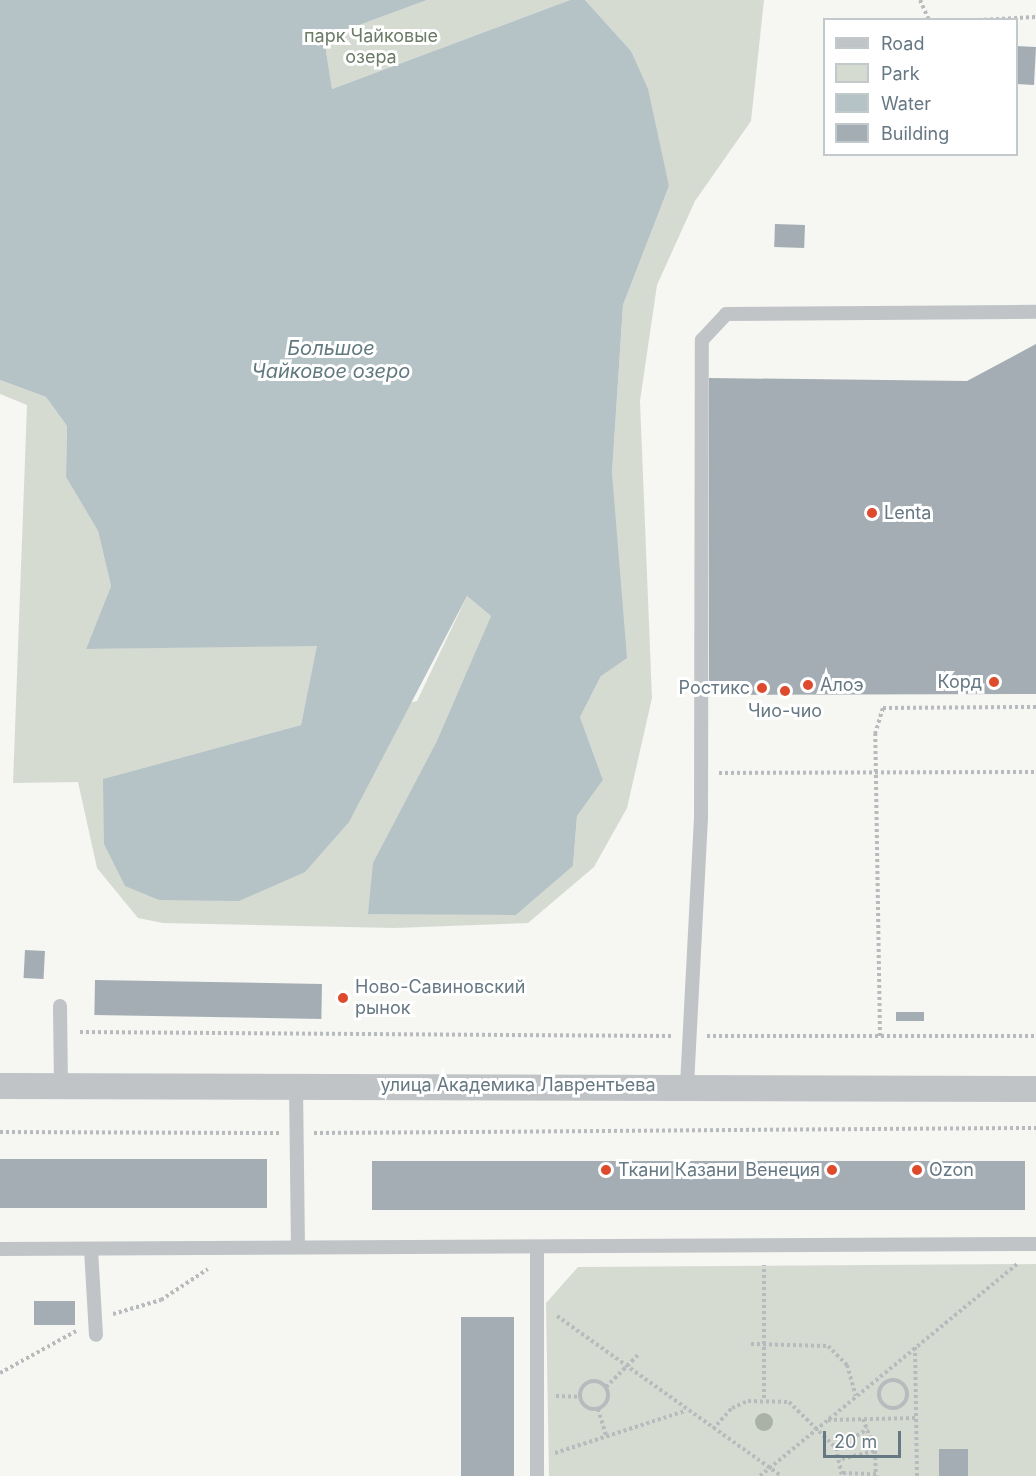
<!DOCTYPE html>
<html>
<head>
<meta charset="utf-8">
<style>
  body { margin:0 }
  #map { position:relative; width:1036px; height:1476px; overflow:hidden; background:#f6f6f3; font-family:Inter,sans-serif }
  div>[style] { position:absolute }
  .green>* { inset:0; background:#d6dbd2 }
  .water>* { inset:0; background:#b5c2c6 }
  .building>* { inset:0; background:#a4adb3; transform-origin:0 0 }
  .path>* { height:4px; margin-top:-2px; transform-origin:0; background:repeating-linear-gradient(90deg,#b8bbbd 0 3px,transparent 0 6px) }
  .path>.ring { margin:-2px; padding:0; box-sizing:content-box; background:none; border:4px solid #b8bbbd; border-radius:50% }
  .lane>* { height:14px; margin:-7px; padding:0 7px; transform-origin:7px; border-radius:7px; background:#c0c4c7 }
  .street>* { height:26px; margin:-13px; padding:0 13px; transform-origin:13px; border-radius:13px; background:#c0c4c7 }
  .trees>* { width:18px; height:18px; margin:-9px; border-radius:50%; background:#aab2a5 }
  .dots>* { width:16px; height:16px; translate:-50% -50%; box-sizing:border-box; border:3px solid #fff; border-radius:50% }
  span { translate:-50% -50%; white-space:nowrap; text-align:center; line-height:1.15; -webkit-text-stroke:6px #fff; paint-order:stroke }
  .park-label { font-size:18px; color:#6b7b65 }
  .poi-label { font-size:18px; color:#667883 }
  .left { translate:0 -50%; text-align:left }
  .right { translate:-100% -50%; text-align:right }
  .street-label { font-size:18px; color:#667883 }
  .water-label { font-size:20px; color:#627a7f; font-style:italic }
  .legend { position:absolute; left:823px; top:18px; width:195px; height:138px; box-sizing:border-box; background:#fff; border:2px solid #c2c9cd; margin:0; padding:8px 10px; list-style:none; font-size:18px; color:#667883 }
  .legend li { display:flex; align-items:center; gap:12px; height:30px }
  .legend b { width:30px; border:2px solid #c2c9cd }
  .scale { position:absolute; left:823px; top:1431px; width:78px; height:27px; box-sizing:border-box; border:3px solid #667883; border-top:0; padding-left:8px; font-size:18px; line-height:21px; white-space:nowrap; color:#667883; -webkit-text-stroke:4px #fff; paint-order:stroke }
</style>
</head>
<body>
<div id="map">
  <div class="green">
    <i style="clip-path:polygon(427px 0,570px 0,332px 89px,324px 38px)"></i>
    <i style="clip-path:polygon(585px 0,764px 0,751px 121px,695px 201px,657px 285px,640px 401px,652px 698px,627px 808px,594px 867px,528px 923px,394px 928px,163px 923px,138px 918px,97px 868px,78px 782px,13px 783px,27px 405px,0 394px,0 380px,46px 397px,67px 426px,66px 477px,98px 531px,111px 586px,86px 649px,318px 645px,301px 725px,103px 779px,417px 701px,467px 596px,491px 616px,368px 913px,516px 915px,573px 866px,577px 816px,603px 780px,580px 717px,601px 676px,614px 542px,612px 473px,623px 305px,669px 186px,631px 51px)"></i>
    <i style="clip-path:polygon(1036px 1264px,1036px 1476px,549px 1476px,546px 1303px,578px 1267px)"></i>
  </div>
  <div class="water">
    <i style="clip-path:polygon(0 0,427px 0,324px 38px,332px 89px,570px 0,585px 0,631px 51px,648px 89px,669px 186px,623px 305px,612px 473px,627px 658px,601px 676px,580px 717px,603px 780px,577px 816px,573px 866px,516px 915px,368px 914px,373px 863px,437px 741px,491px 616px,467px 596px,349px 822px,305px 872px,239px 901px,159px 900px,125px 886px,104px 844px,103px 779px,301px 725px,317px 646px,86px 649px,111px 586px,98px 531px,66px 477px,67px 426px,46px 397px,0 380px)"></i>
  </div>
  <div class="building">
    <i style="left:1016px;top:46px;width:20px;height:38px;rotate:3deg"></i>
    <i style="left:775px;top:224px;width:30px;height:23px;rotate:2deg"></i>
    <i style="clip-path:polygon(1036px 344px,1036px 694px,709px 695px,709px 378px,967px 381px)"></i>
    <i style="left:25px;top:950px;width:20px;height:28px;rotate:3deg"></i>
    <i style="left:95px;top:980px;width:227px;height:35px;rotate:1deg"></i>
    <i style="left:896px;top:1012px;width:28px;height:9px"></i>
    <i style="left:0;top:1159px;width:267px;height:49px"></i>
    <i style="left:372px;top:1161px;width:653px;height:49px"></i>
    <i style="left:75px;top:1301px;width:24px;height:41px;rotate:90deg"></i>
    <i style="left:461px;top:1317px;width:53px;height:159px"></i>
    <i style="left:939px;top:1449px;width:29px;height:27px"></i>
  </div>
  <div class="path">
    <i style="left:920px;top:0;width:22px;rotate:66deg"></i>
    <i style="left:978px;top:20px;width:58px;rotate:-3deg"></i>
    <i style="left:719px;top:773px;width:317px;rotate:-0.2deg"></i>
    <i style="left:80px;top:1032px;width:592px;rotate:0.39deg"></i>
    <i style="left:707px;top:1036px;width:329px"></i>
    <i style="left:880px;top:1036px;width:302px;rotate:-90.9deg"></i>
    <i style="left:875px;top:734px;width:27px;rotate:-73deg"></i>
    <i style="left:883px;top:708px;width:153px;rotate:-0.4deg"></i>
    <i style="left:0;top:1132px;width:279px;rotate:0.2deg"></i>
    <i style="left:314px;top:1133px;width:722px;rotate:-0.4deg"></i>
    <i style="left:113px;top:1314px;width:50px;rotate:-16.3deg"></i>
    <i style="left:161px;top:1300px;width:56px;rotate:-33.4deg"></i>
    <i style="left:557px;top:1316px;width:275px;rotate:35.5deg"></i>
    <i style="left:751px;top:1344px;width:77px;rotate:1.5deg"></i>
    <i style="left:828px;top:1346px;width:27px;rotate:45deg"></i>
    <i style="left:847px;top:1365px;width:32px;rotate:74deg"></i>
    <i style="left:915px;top:1347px;width:129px;rotate:89.1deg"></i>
    <i style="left:0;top:1373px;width:87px;rotate:-28.9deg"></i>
    <i class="ring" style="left:879px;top:1380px;width:24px;height:24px"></i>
    <i class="ring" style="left:580px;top:1381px;width:24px;height:24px"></i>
    <i style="left:606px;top:1387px;width:47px;rotate:-45deg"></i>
    <i style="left:556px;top:1396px;width:24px;rotate:2deg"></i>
    <i style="left:764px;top:1398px;width:133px;rotate:-90deg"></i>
    <i style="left:598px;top:1409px;width:28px;rotate:73deg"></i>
    <i style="left:863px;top:1419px;width:34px;rotate:69deg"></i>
    <i style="left:875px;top:1451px;width:25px;rotate:88deg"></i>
    <i style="left:828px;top:1420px;width:88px;rotate:-1.3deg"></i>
    <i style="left:713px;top:1429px;width:28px;rotate:-48deg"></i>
    <i style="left:732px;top:1408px;width:17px;rotate:-24deg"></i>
    <i style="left:748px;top:1401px;width:41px;rotate:1.4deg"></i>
    <i style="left:789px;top:1402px;width:66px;rotate:44.4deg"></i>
    <i style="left:836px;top:1448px;width:29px;rotate:78deg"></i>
    <i style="left:836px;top:1448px;width:37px;rotate:-31deg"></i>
    <i style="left:555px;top:1453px;width:137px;rotate:-17.9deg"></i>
    <i style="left:842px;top:1459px;width:34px;rotate:-14deg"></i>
    <i style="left:843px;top:1473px;width:34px;rotate:2deg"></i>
    <i style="left:760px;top:1476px;width:333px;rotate:-39.5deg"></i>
  </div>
  <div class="lane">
    <i style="left:60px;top:1006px;width:80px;rotate:89.3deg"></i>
    <i style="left:296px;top:1085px;width:162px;rotate:89.3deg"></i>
    <i style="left:687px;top:1085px;width:268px;rotate:-87deg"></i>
    <i style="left:701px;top:817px;width:477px;rotate:-89.9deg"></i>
    <i style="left:702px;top:340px;width:35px;rotate:-47deg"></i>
    <i style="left:726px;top:314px;width:310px;rotate:-0.4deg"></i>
    <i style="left:537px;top:1248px;width:228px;rotate:90deg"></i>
    <i style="left:0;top:1249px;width:1036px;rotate:-0.28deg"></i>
    <i style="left:91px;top:1249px;width:86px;rotate:86.7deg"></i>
  </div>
  <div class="street">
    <i style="left:0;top:1086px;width:1036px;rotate:0.17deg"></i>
  </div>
  <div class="trees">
    <i style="left:764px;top:1422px"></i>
  </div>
  <div class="dots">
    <i style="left:872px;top:513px;background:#de4a2c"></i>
    <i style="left:994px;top:682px;background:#de4a2c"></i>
    <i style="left:808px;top:685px;background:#de4a2c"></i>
    <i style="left:762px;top:688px;background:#de4a2c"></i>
    <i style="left:785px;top:691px;background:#de4a2c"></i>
    <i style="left:343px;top:998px;background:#de4a2c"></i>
    <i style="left:606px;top:1170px;background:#de4a2c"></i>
    <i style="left:832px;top:1170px;background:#de4a2c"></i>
    <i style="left:917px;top:1170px;background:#de4a2c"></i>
  </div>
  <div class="park-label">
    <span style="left:371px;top:47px">парк Чайковые<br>озера</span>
  </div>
  <div class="poi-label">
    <span class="left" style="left:884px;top:513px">Lenta</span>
    <span class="right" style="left:982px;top:682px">Корд</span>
    <span class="left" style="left:820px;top:685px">Алоэ</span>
    <span class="right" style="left:750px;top:688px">Ростикс</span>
    <span style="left:785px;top:711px">Чио-чио</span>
    <span class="left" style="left:355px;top:998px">Ново-Савиновский<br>рынок</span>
    <span class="left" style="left:618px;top:1170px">Ткани Казани</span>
    <span class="right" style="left:820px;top:1170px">Венеция</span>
    <span class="left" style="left:929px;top:1170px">Ozon</span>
  </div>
  <div class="street-label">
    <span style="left:518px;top:1085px">улица Академика Лаврентьева</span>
  </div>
  <div class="water-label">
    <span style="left:331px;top:360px">Большое<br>Чайковое озеро</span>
  </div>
  <ul class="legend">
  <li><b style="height:8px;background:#c0c4c7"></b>Road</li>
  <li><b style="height:16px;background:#d6dbd2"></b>Park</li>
  <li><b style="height:16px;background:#b5c2c6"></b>Water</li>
  <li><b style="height:16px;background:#a4adb3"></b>Building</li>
  </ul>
  <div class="scale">20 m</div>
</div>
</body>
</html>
